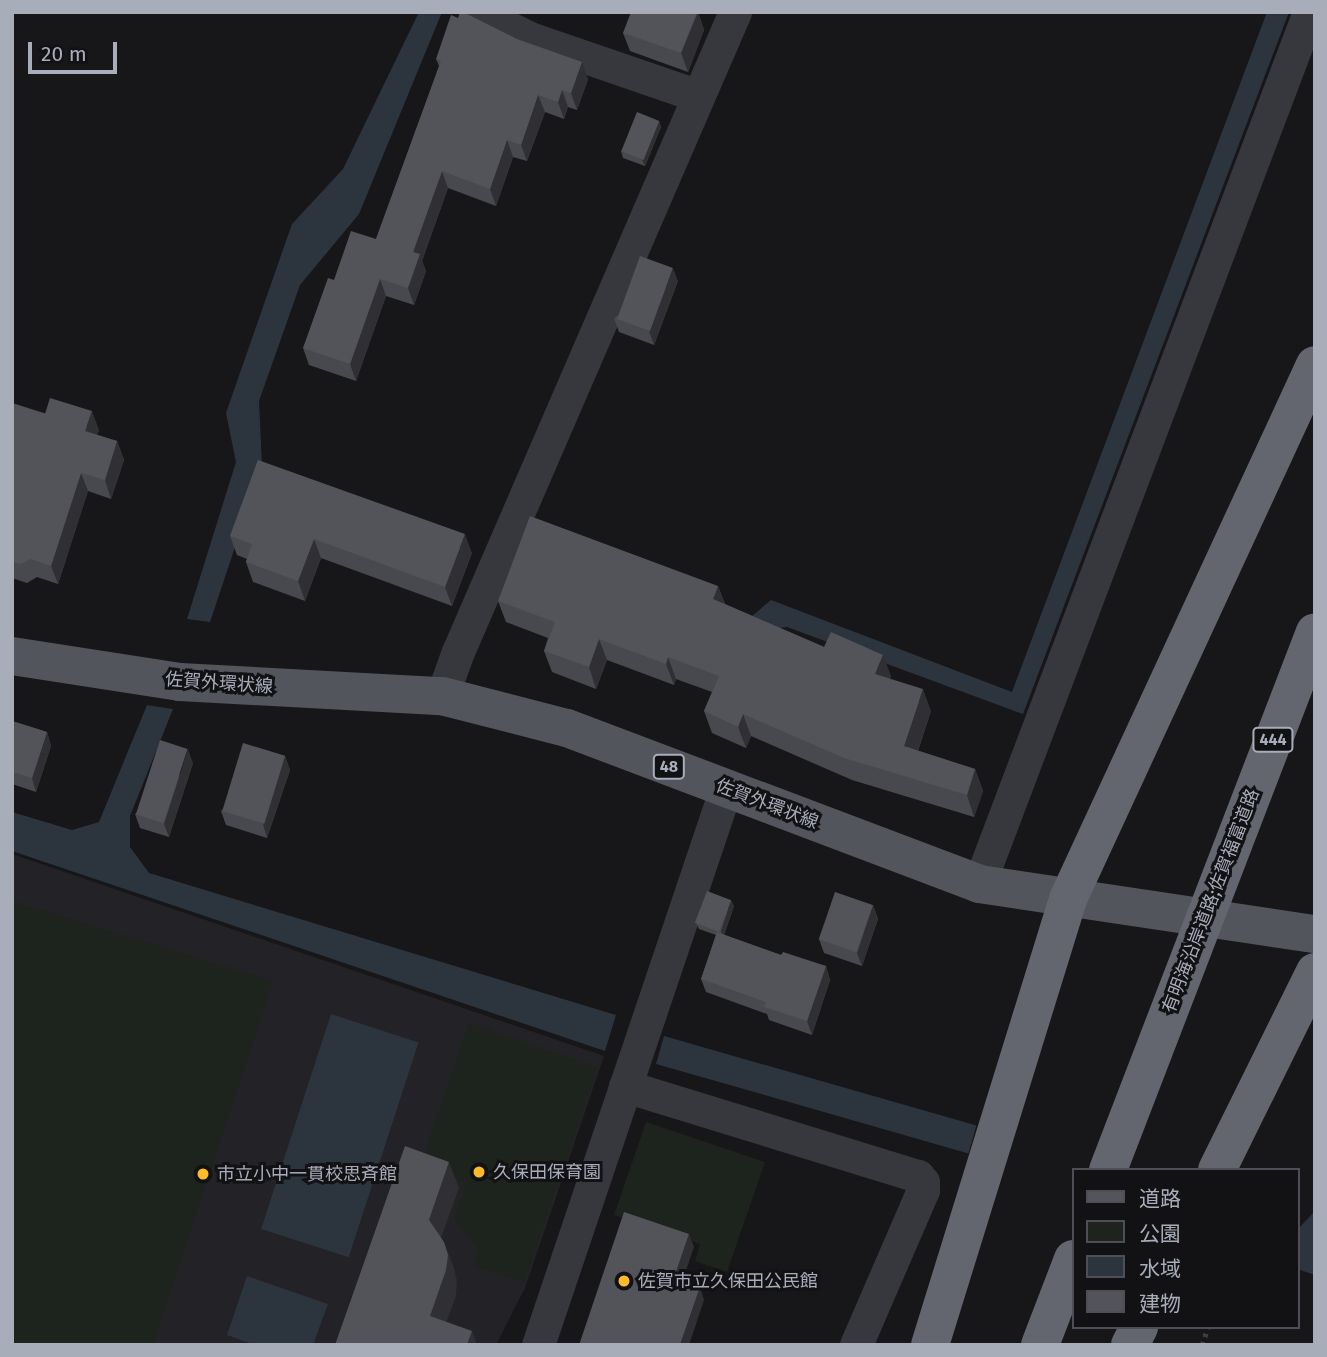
<!DOCTYPE html>
<html>
<head>
<meta charset="utf-8">
<style>
  body { margin:0 }
  #map { position:relative; width:1327px; height:1357px; overflow:hidden; background:#171619; font-family:"Fira Sans","Noto Sans JP",sans-serif }
  div>[style] { position:absolute }
  .built>* { inset:0; background:#232226 }
  .green>* { inset:0; background:#1c241d }
  .water>* { inset:0; background:#2c353e; transform-origin:0 0 }
  .path>* { height:4.5px; margin-top:-2.25px; transform-origin:0; background:repeating-linear-gradient(90deg,#3d3f45 0 3.5px,transparent 0 8.5px) }
  .minor>* { height:33px; margin:-16.5px; padding:0 16.5px; transform-origin:16.5px; border-radius:16.5px; background:#37383e }
  .major>* { height:38px; margin:-19px; padding:0 19px; transform-origin:19px; border-radius:19px; background:#53555d }
  .highway>* { height:38px; margin:-19px; padding:0 19px; transform-origin:19px; border-radius:19px; background:#63666f }
  .wall>* { inset:0; background:#48494e }
  .shaded-wall>* { inset:0; background:#303034 }
  .building>* { inset:0; background:#53535a; transform-origin:0 0 }
  .dots>* { width:19px; height:19px; translate:-50% -50%; box-sizing:border-box; border:4px solid #121114; border-radius:50% }
  span { translate:-50% -50%; white-space:nowrap; text-align:center; line-height:1.15; -webkit-text-stroke:6px #121114; paint-order:stroke }
  .shield-label span { padding:2px 5px; background:#121114; border:2px solid; border-radius:5px; -webkit-text-stroke-width:0 }
  .shield-label { font-size:16px; color:#a8adba; font-weight:700 }
  .street-label { font-size:18px; color:#a8adba }
  .poi-label { font-size:18px; color:#a8adba }
  .left { translate:0 -50%; text-align:left }
  .frame { position:absolute; inset:0; border:14px solid #a8adba; pointer-events:none }
  .legend { position:absolute; left:1072px; top:1168px; width:228px; height:161px; box-sizing:border-box; background:#121114; border:2px solid #4e4f56; margin:0; padding:9px 12px; list-style:none; font-size:21px; color:#a8adba }
  .legend li { display:flex; align-items:center; gap:14px; height:35px }
  .legend b { width:35px; border:2px solid #4e4f56 }
  .scale { position:absolute; left:28px; top:42px; width:89px; height:32px; box-sizing:border-box; border:4px solid #a8adba; border-top:0; padding-left:9px; font-size:21px; line-height:24px; white-space:nowrap; color:#a8adba; -webkit-text-stroke:5px #121114; paint-order:stroke }
</style>
</head>
<body>
<div id="map">
  <div class="built">
    <i style="clip-path:polygon(12px 854px,604px 1056px,525px 1288px,496px 1345px,12px 1345px)"></i>
  </div>
  <div class="green">
    <i style="clip-path:polygon(12px 901px,273px 981px,153px 1345px,12px 1345px)"></i>
    <i style="clip-path:polygon(469px 1023px,598px 1067px,524px 1283px,474px 1266px,479px 1250px,454px 1219px,466px 1182px,420px 1166px)"></i>
    <i style="clip-path:polygon(646px 1122px,765px 1162px,727px 1272px,695px 1261px,700px 1244px,614px 1215px)"></i>
  </div>
  <div class="water">
    <i style="clip-path:polygon(419px 12px,442px 12px,359px 214px,300px 285px,259px 401px,262px 466px,210px 622px,187px 619px,236px 462px,226px 413px,292px 224px,343px 169px)"></i>
    <i style="clip-path:polygon(1267px 12px,1289px 12px,1023px 714px,787px 627px,753px 631px,746px 621px,771px 600px,1012px 692px)"></i>
    <i style="clip-path:polygon(147px 705px,173px 709px,130px 816px,130px 847px,149px 873px,616px 1015px,605px 1051px,12px 851px,12px 812px,72px 830px,99px 822px)"></i>
    <i style="left:331px;top:1014px;width:92px;height:226px;rotate:18deg"></i>
    <i style="left:664px;top:1036px;width:325px;height:29px;rotate:16deg"></i>
    <i style="clip-path:polygon(1315px 1211px,1315px 1275px,1297px 1269px,1297px 1230px)"></i>
    <i style="clip-path:polygon(247px 1276px,328px 1304px,313px 1345px,255px 1345px,227px 1335px)"></i>
  </div>
  <div class="path">
    <i style="left:1202px;top:1345px;width:19px;rotate:-72deg"></i>
  </div>
  <div class="minor">
    <i style="left:477px;top:12px;width:59px;rotate:26.1deg"></i>
    <i style="left:530px;top:38px;width:178px;rotate:19deg"></i>
    <i style="left:442px;top:696px;width:45px;rotate:-70.3deg"></i>
    <i style="left:457px;top:654px;width:700px;rotate:-66.59deg"></i>
    <i style="left:979px;top:884px;width:932px;rotate:-69.27deg"></i>
    <i style="left:625px;top:1086px;width:307px;rotate:17.1deg"></i>
    <i style="left:918px;top:1176px;width:8px;rotate:50deg"></i>
    <i style="left:923px;top:1182px;width:8px;rotate:90deg"></i>
    <i style="left:923px;top:1190px;width:169px;rotate:113.4deg"></i>
    <i style="left:538px;top:1345px;width:588px;rotate:-71.35deg"></i>
  </div>
  <div class="major">
    <i style="left:12px;top:656px;width:170px;rotate:8.8deg"></i>
    <i style="left:180px;top:682px;width:262px;rotate:3.1deg"></i>
    <i style="left:442px;top:696px;width:129px;rotate:14.4deg"></i>
    <i style="left:567px;top:728px;width:441px;rotate:20.7deg"></i>
    <i style="left:979px;top:884px;width:340px;rotate:8.5deg"></i>
  </div>
  <div class="highway">
    <i style="left:1108px;top:1170px;width:576px;rotate:-68.96deg"></i>
    <i style="left:1217px;top:1170px;width:221px;rotate:-63.7deg"></i>
    <i style="left:930px;top:1345px;width:467px;rotate:-72.8deg"></i>
    <i style="left:1068px;top:899px;width:588px;rotate:-65.18deg"></i>
    <i style="left:1040px;top:1345px;width:92px;rotate:-69deg"></i>
    <i style="left:1130px;top:1345px;width:20px;rotate:-63deg"></i>
  </div>
  <div class="wall">
    <i style="clip-path:polygon(698px 12px,704px 30px,688px 72px,630px 51px,623px 33px)"></i>
    <i style="clip-path:polygon(436px 59px,588px 79px,577px 110px,568px 107px,564px 119px,545px 112px,527px 161px,513px 157px,496px 206px,448px 188px,422px 261px,426px 271px,414px 305px,386px 296px,356px 381px,309px 365px,303px 348px,334px 280px,376px 239px,439px 66px)"></i>
    <i style="clip-path:polygon(659px 121px,661px 127px,645px 166px,623px 158px,621px 151px)"></i>
    <i style="clip-path:polygon(678px 281px,654px 345px,619px 332px,614px 318px)"></i>
    <i style="clip-path:polygon(12px 403px,99px 430px,97px 435px,117px 441px,124px 460px,111px 499px,88px 491px,58px 584px,37px 577px,27px 583px,12px 578px)"></i>
    <i style="clip-path:polygon(258px 460px,472px 553px,452px 606px,321px 558px,305px 601px,253px 582px,246px 562px,247px 559px,237px 555px,230px 536px)"></i>
    <i style="clip-path:polygon(718px 586px,725px 604px,891px 676px,890px 679px,931px 711px,918px 751px,975px 769px,983px 791px,974px 817px,852px 780px,751px 736px,746px 748px,712px 733px,704px 711px,712px 692px,676px 679px,674px 685px,607px 660px,596px 689px,552px 672px,544px 651px,548px 638px,506px 622px,498px 601px)"></i>
    <i style="clip-path:polygon(12px 721px,47px 732px,51px 746px,36px 792px,12px 784px)"></i>
    <i style="clip-path:polygon(285px 756px,290px 770px,267px 838px,226px 825px,221px 811px)"></i>
    <i style="clip-path:polygon(193px 763px,169px 837px,140px 828px,135px 814px)"></i>
    <i style="clip-path:polygon(873px 905px,878px 919px,862px 966px,824px 953px,819px 939px)"></i>
    <i style="clip-path:polygon(734px 906px,724px 935px,781px 955px,826px 966px,830px 980px,812px 1035px,769px 1020px,767px 1014px,706px 992px,701px 979px,716px 935px,699px 929px,696px 923px)"></i>
  </div>
  <div class="shaded-wall">
    <i style="clip-path:polygon(698px 12px,704px 30px,688px 72px,681px 53px)"></i>
    <i style="clip-path:polygon(582px 62px,588px 79px,577px 110px,571px 93px)"></i>
    <i style="clip-path:polygon(562px 90px,568px 107px,564px 119px,558px 102px)"></i>
    <i style="clip-path:polygon(538px 95px,545px 112px,527px 161px,521px 145px)"></i>
    <i style="clip-path:polygon(659px 121px,661px 127px,645px 166px,642px 160px)"></i>
    <i style="clip-path:polygon(507px 140px,513px 157px,496px 206px,490px 189px)"></i>
    <i style="clip-path:polygon(442px 171px,448px 188px,422px 261px,426px 271px,414px 305px,408px 288px,413px 252px)"></i>
    <i style="clip-path:polygon(673px 268px,678px 281px,654px 345px,649px 331px)"></i>
    <i style="clip-path:polygon(380px 279px,386px 296px,356px 381px,350px 364px)"></i>
    <i style="clip-path:polygon(92px 411px,99px 430px,92px 450px,85px 431px)"></i>
    <i style="clip-path:polygon(117px 441px,124px 460px,111px 499px,105px 480px)"></i>
    <i style="clip-path:polygon(81px 473px,88px 491px,58px 584px,51px 566px)"></i>
    <i style="clip-path:polygon(465px 534px,472px 553px,452px 606px,445px 587px)"></i>
    <i style="clip-path:polygon(314px 539px,321px 558px,305px 601px,298px 581px)"></i>
    <i style="clip-path:polygon(718px 586px,726px 608px,713px 599px)"></i>
    <i style="clip-path:polygon(599px 639px,607px 660px,596px 689px,589px 667px)"></i>
    <i style="clip-path:polygon(883px 655px,891px 676px,882px 695px,875px 674px)"></i>
    <i style="clip-path:polygon(668px 657px,676px 679px,674px 685px,666px 664px)"></i>
    <i style="clip-path:polygon(923px 689px,931px 711px,912px 768px,904px 746px)"></i>
    <i style="clip-path:polygon(743px 714px,751px 736px,746px 748px,738px 727px)"></i>
    <i style="clip-path:polygon(47px 732px,51px 746px,36px 792px,32px 778px)"></i>
    <i style="clip-path:polygon(188px 749px,193px 763px,169px 837px,164px 824px)"></i>
    <i style="clip-path:polygon(285px 756px,290px 770px,267px 838px,263px 824px)"></i>
    <i style="clip-path:polygon(975px 769px,983px 791px,974px 817px,967px 795px)"></i>
    <i style="clip-path:polygon(731px 900px,734px 906px,723px 937px,721px 931px)"></i>
    <i style="clip-path:polygon(873px 905px,878px 919px,862px 966px,857px 953px)"></i>
    <i style="clip-path:polygon(826px 966px,830px 980px,812px 1035px,807px 1021px)"></i>
    <i style="clip-path:polygon(449px 1162px,459px 1188px,438px 1246px,429px 1220px)"></i>
    <i style="clip-path:polygon(689px 1234px,694px 1247px,679px 1291px,674px 1278px)"></i>
    <i style="clip-path:polygon(444px 1242px,454px 1268px,457px 1281px,456px 1296px,439px 1342px,430px 1316px)"></i>
    <i style="clip-path:polygon(700px 1287px,704px 1300px,689px 1345px,680px 1345px)"></i>
    <i style="clip-path:polygon(472px 1331px,477px 1345px,467px 1345px)"></i>
  </div>
  <div class="building">
    <i style="clip-path:polygon(460px 12px,463px 12px,517px 39px,582px 62px,571px 93px,562px 90px,558px 102px,538px 95px,521px 145px,507px 140px,490px 189px,442px 171px,413px 252px,420px 254px,408px 288px,380px 279px,350px 364px,303px 348px,328px 278px,334px 280px,351px 231px,376px 239px,441px 61px,436px 59px,451px 15px,458px 18px)"></i>
    <i style="clip-path:polygon(631px 12px,697px 12px,681px 53px,623px 33px)"></i>
    <i style="left:637px;top:112px;width:24px;height:42px;rotate:22deg"></i>
    <i style="left:640px;top:256px;width:35px;height:67px;rotate:20deg"></i>
    <i style="clip-path:polygon(50px 398px,92px 411px,85px 431px,117px 441px,105px 480px,81px 473px,51px 566px,31px 559px,20px 564px,12px 562px,12px 403px,45px 414px)"></i>
    <i style="clip-path:polygon(258px 460px,465px 534px,445px 587px,314px 539px,298px 581px,246px 562px,252px 544px,230px 536px)"></i>
    <i style="clip-path:polygon(530px 516px,718px 586px,713px 599px,824px 647px,831px 632px,883px 655px,875px 674px,923px 689px,904px 746px,975px 769px,967px 795px,844px 758px,743px 714px,738px 727px,704px 711px,719px 676px,668px 657px,666px 664px,599px 639px,589px 667px,544px 651px,555px 622px,498px 601px)"></i>
    <i style="clip-path:polygon(12px 721px,47px 732px,32px 778px,12px 772px)"></i>
    <i style="left:160px;top:740px;width:29px;height:78px;rotate:18deg"></i>
    <i style="left:243px;top:743px;width:44px;height:71px;rotate:17deg"></i>
    <i style="left:707px;top:891px;width:26px;height:34px;rotate:21deg"></i>
    <i style="left:835px;top:892px;width:40px;height:50px;rotate:19deg"></i>
    <i style="clip-path:polygon(717px 932px,781px 955px,783px 952px,826px 966px,807px 1021px,764px 1007px,766px 1002px,701px 979px)"></i>
    <i style="clip-path:polygon(405px 1146px,449px 1162px,429px 1220px,444px 1242px,448px 1255px,446px 1270px,430px 1316px,472px 1331px,467px 1345px,335px 1345px)"></i>
    <i style="clip-path:polygon(624px 1212px,689px 1234px,674px 1278px,700px 1287px,680px 1345px,579px 1345px)"></i>
  </div>
  <div class="dots">
    <i style="left:479px;top:1172px;background:#feba29"></i>
    <i style="left:203px;top:1174px;background:#feba29"></i>
    <i style="left:624px;top:1281px;background:#feba29"></i>
  </div>
  <div class="shield-label">
    <span style="left:1273px;top:740px">444</span>
    <span style="left:669px;top:767px">48</span>
  </div>
  <div class="street-label">
    <span style="left:219px;top:683px;rotate:4deg">佐賀外環状線</span>
    <span style="left:767px;top:804px;rotate:21deg">佐賀外環状線</span>
    <span style="left:1211px;top:901px;rotate:-69deg">有明海沿岸道路;佐賀福富道路</span>
  </div>
  <div class="poi-label">
    <span class="left" style="left:493px;top:1172px">久保田保育園</span>
    <span class="left" style="left:217px;top:1174px">市立小中一貫校思斉館</span>
    <span class="left" style="left:638px;top:1281px">佐賀市立久保田公民館</span>
  </div>
  <div class="frame"></div>
  <ul class="legend">
  <li><b style="height:9px;background:#53555d"></b>道路</li>
  <li><b style="height:19px;background:#1c241d"></b>公園</li>
  <li><b style="height:19px;background:#2c353e"></b>水域</li>
  <li><b style="height:19px;background:#53535a"></b>建物</li>
  </ul>
  <div class="scale">20 m</div>
</div>
</body>
</html>
